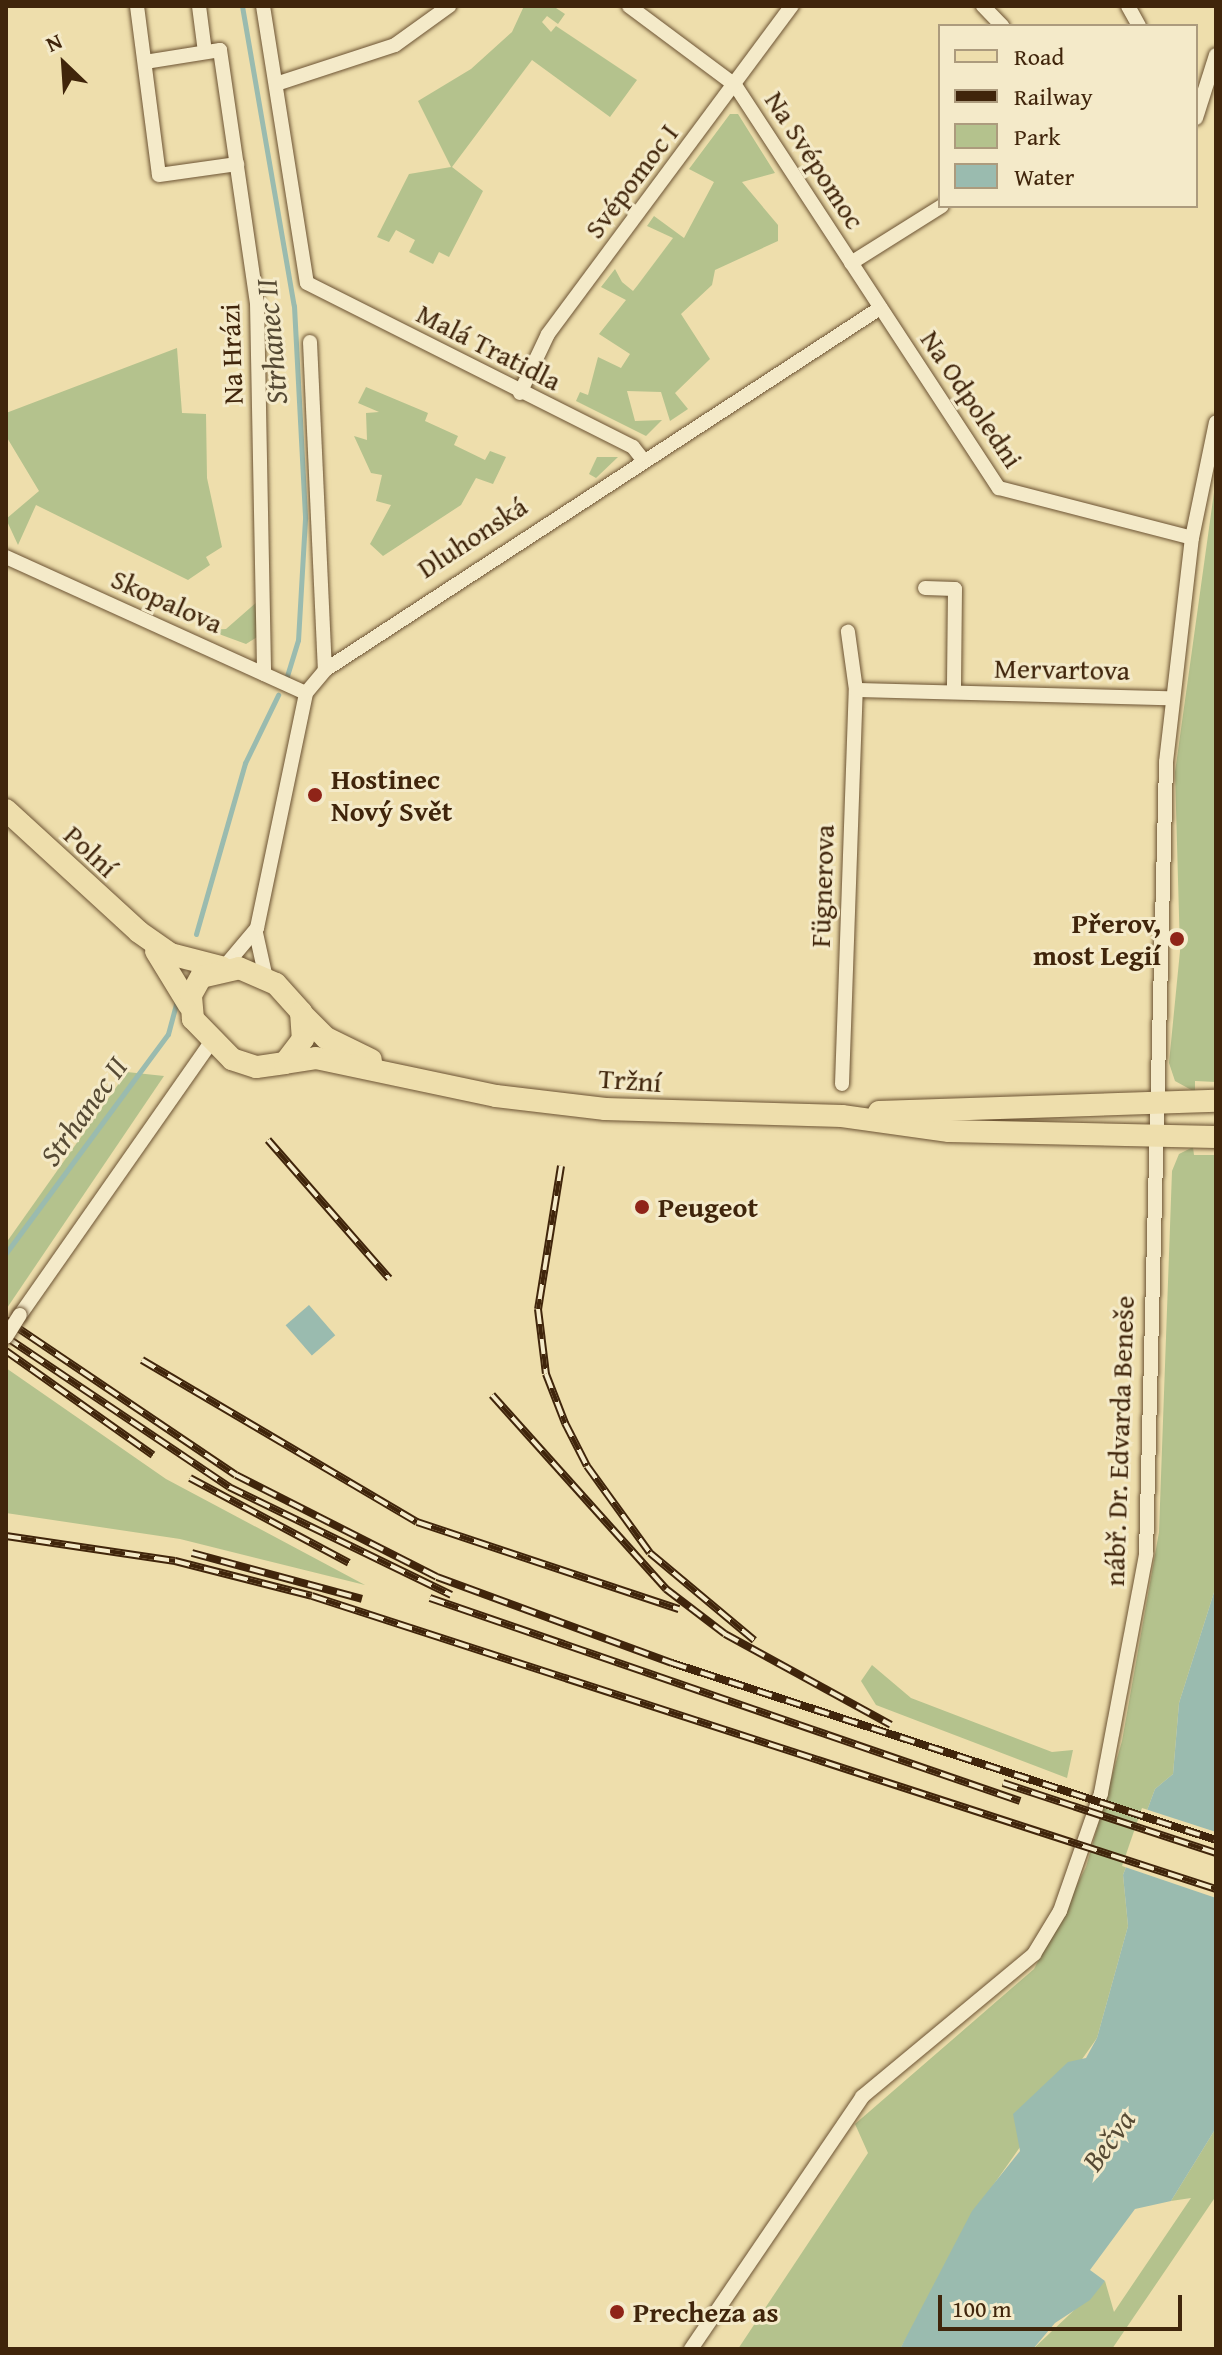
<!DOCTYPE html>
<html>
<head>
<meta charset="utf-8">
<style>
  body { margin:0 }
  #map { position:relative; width:1222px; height:2355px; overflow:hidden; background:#eedeac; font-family:"Gentium Book Plus",serif }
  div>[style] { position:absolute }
  .green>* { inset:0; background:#b4c28d }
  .water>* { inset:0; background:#9abbaf; transform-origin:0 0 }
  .pier>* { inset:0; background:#eedeac }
  .stream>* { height:5px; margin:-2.5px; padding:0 2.5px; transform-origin:2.5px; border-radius:2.5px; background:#9abbaf }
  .roads { filter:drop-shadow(0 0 2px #6c5333) drop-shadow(0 0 2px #6c5333) }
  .street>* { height:14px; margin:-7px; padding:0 7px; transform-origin:7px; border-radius:7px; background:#f4eac9 }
  .primary>* { height:22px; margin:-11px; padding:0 11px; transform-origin:11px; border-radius:11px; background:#eedeac }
  .rail>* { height:8px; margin-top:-4px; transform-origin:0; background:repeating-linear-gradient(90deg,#f4eac9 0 15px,#40250b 0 30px); box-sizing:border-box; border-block:2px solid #40250b }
  .bridges { filter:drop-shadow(0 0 2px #6c5333) drop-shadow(0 0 2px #6c5333) }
  .street-bridge>* { height:14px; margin:-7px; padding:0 7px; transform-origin:7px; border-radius:7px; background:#f4eac9 }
  .dots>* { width:22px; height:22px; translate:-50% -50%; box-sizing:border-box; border:4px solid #f4eac9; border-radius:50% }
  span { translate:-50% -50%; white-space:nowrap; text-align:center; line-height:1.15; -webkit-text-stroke:6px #f4eac9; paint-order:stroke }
  .street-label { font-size:28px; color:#40250b }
  .poi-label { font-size:28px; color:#40250b; font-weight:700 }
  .left { translate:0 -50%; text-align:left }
  .right { translate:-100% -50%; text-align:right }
  .water-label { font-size:30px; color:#564a34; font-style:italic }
  .frame { position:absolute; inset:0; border:8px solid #40250b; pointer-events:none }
  .legend { position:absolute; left:938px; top:24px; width:260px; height:184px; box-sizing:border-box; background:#f4eac9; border:2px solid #ac9b7d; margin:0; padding:10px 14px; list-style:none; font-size:24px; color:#40250b }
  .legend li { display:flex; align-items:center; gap:16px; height:40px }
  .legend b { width:40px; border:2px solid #ac9b7d }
  .north { position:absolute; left:24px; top:24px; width:80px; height:80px; -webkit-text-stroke:6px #f4eac9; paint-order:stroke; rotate:335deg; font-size:22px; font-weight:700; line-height:32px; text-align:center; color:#40250b }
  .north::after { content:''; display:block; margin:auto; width:28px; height:36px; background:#40250b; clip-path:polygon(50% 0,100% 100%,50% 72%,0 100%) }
  .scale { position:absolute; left:938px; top:2295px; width:244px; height:36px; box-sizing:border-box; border:4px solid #40250b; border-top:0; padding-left:10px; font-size:24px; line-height:28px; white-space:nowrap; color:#40250b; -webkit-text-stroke:6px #f4eac9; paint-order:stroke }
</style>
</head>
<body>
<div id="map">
  <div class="green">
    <i style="clip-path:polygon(524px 6px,556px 8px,565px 14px,558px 24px,547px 16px,542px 22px,551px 32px,556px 26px,637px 80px,610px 117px,532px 60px,452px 167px,483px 191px,449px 257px,439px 252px,433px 264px,409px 252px,415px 240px,396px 230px,389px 242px,377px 237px,409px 174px,451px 167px,418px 101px,471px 69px,512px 32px)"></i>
    <i style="clip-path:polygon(730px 114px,738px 114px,775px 173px,742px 182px,778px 225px,778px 241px,715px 270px,712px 285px,681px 314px,710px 359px,675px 393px,688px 409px,670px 421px,661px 392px,627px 391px,635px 421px,662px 420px,646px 436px,576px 401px,580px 392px,588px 395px,598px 357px,621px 368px,630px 354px,599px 334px,626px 300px,601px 287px,615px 269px,622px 282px,633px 291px,637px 286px,673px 238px,647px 226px,654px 216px,684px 238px,714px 182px,689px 169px)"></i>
    <i style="clip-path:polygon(177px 348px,182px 413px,206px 414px,207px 478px,222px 547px,206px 557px,210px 565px,188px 580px,36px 505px,18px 545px,6px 519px,39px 491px,6px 436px,6px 413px)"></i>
    <i style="clip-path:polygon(366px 387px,428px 413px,425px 421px,458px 436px,454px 445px,485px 460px,490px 451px,506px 457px,493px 484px,476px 478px,461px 505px,383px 556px,370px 544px,391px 505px,376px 501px,382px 475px,371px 473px,354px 436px,367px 440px,366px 413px,379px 412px,358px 403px)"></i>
    <i style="clip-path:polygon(597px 457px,618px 457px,596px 478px,589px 474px)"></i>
    <i style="clip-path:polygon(1216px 478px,1216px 1082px,1195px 1081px,1195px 1092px,1175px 1081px,1169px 1063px,1180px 951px,1175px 772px)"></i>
    <i style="clip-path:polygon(258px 601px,257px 637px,246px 644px,208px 630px,226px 629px)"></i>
    <i style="clip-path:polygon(127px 1072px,164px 1076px,7px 1308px,6px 1243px)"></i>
    <i style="clip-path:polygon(1193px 1147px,1194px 1155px,1216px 1155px,1216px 1586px,1179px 1703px,1173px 1774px,1155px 1789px,1123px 1875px,1128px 1926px,1097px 2038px,994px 2184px,900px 2349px,738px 2349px,868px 2153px,855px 2124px,1034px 1969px,1086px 1867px,1122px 1741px,1159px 1532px,1172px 1171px,1179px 1154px)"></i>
    <i style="clip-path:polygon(6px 1368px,166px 1479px,365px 1585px,180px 1539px,6px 1513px)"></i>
    <i style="clip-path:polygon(872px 1665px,911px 1698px,1052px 1752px,1073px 1750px,1067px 1778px,876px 1705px,861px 1681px)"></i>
    <i style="clip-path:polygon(1216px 2128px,1216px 2196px,1112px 2349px,1033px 2349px,1105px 2281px,1114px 2312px,1191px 2198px,1171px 2201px)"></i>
  </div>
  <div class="water">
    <i style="left:309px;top:1305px;width:40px;height:31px;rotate:49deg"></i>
    <i style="clip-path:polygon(1216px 1586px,1216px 2128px,1171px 2201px,1135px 2209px,1090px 2270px,1105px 2281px,1090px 2300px,1055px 2323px,1033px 2349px,900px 2349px,972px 2211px,1020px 2151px,1013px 2114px,1068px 2062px,1086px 2058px,1097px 2038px,1128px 1926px,1123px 1875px,1155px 1789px,1173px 1774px,1179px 1703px)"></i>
  </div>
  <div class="pier">
    <i style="clip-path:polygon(1142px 1808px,1216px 1832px,1216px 1898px,1122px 1866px)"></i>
  </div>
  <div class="stream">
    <i style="left:242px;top:6px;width:304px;rotate:80.2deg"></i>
    <i style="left:294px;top:306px;width:213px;rotate:87deg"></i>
    <i style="left:305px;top:519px;width:121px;rotate:93.3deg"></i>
    <i style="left:298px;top:640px;width:39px;rotate:107deg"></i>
    <i style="left:196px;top:934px;width:178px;rotate:-74deg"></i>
    <i style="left:245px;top:763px;width:76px;rotate:-64.1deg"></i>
    <i style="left:6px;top:1253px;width:272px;rotate:-53.5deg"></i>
    <i style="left:168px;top:1034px;width:34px;rotate:-75deg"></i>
  </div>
  <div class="roads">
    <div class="street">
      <i style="left:137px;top:6px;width:170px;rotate:82.6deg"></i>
      <i style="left:159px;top:175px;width:79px;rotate:-8deg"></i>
      <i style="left:199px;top:6px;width:46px;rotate:82.6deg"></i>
      <i style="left:263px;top:6px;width:280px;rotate:81deg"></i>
      <i style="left:307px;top:283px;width:365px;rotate:26.7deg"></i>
      <i style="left:633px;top:447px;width:18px;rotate:52deg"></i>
      <i style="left:629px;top:6px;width:132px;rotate:36.7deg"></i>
      <i style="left:735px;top:85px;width:482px;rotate:56.8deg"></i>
      <i style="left:999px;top:488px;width:199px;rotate:14.5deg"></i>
      <i style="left:983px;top:6px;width:28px;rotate:46deg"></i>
      <i style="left:1128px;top:6px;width:23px;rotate:61deg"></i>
      <i style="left:145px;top:62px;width:76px;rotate:-9.1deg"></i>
      <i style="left:220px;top:50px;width:256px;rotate:81.7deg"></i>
      <i style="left:257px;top:303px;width:371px;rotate:88.9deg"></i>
      <i style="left:276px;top:84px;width:125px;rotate:-18.1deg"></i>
      <i style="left:395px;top:45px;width:67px;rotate:-35.8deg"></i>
      <i style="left:1196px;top:118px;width:66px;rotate:-72.4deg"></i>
      <i style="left:851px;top:263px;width:107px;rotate:-32.1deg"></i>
      <i style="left:310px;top:342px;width:328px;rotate:87.4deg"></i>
      <i style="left:520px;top:393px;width:65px;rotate:-64.6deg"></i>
      <i style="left:548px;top:334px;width:409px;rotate:-53.4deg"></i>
      <i style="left:6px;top:557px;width:329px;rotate:24.4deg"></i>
      <i style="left:925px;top:588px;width:30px;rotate:2deg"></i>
      <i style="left:955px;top:589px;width:103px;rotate:90.6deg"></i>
      <i style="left:856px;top:690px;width:314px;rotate:1.5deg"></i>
      <i style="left:256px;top:933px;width:46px;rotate:77.5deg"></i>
      <i style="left:225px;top:966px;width:50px;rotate:-49.9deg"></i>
      <i style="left:257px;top:928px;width:240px;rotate:-78.2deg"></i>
      <i style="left:306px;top:693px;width:30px;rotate:-50deg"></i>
      <i style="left:325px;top:670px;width:663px;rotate:-33.11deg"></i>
      <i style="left:842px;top:1084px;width:394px;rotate:-88deg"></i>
      <i style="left:856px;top:690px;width:59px;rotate:-97.9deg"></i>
      <i style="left:20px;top:1315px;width:331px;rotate:-55deg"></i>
      <i style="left:691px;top:2349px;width:305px;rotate:-55.8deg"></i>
      <i style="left:862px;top:2097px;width:224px;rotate:-39.7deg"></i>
      <i style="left:1034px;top:1954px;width:50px;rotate:-58.8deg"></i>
      <i style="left:1060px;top:1911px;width:125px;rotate:-70.8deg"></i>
      <i style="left:1101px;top:1793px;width:243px;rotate:-79.3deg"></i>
      <i style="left:1146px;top:1554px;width:792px;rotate:-88.55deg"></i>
      <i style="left:1166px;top:762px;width:226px;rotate:-83.4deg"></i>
      <i style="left:1192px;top:538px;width:118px;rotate:-78.3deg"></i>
    </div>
    <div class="primary">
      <i style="left:6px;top:810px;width:180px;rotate:42.5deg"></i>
      <i style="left:139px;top:932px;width:38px;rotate:35deg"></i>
      <i style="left:170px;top:954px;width:53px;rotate:14.3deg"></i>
      <i style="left:156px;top:951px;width:63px;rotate:58.6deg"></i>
      <i style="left:239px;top:968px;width:40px;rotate:23.4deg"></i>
      <i style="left:276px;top:984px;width:38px;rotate:48deg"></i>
      <i style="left:301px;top:1012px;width:27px;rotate:86deg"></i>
      <i style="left:303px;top:1039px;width:30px;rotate:127deg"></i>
      <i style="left:285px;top:1063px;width:29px;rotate:172deg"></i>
      <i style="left:256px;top:1067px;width:25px;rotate:-162deg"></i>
      <i style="left:232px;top:1059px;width:56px;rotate:-134.3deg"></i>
      <i style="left:193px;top:1019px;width:24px;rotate:-95deg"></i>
      <i style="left:191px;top:995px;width:21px;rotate:-61deg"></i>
      <i style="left:201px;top:977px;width:39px;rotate:-13deg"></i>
      <i style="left:301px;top:1013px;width:35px;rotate:45deg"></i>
      <i style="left:326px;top:1038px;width:50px;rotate:26.1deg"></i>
      <i style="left:285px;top:1063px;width:31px;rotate:-9deg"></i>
      <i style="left:316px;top:1058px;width:184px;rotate:11.9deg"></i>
      <i style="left:496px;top:1096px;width:110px;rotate:6.8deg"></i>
      <i style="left:605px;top:1109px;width:237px;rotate:1.7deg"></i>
      <i style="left:842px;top:1116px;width:108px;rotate:8deg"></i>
      <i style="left:949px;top:1131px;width:267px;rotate:1.3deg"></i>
      <i style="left:879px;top:1112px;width:337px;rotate:-1.9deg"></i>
    </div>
  </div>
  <div class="rail">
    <i style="left:268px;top:1140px;width:184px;rotate:48.8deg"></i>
    <i style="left:561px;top:1166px;width:145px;rotate:99.1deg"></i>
    <i style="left:538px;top:1309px;width:65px;rotate:83deg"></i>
    <i style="left:546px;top:1374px;width:53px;rotate:68.8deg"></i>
    <i style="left:565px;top:1423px;width:48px;rotate:62.9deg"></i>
    <i style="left:587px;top:1466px;width:107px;rotate:54.1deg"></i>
    <i style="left:650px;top:1553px;width:136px;rotate:39.9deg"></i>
    <i style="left:6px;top:1320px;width:277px;rotate:34deg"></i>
    <i style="left:236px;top:1475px;width:225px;rotate:26.9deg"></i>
    <i style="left:437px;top:1577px;width:250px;rotate:20.1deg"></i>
    <i style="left:672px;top:1663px;width:572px;rotate:18.02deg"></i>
    <i style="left:6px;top:1337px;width:269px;rotate:33.9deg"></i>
    <i style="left:229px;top:1487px;width:247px;rotate:25.9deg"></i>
    <i style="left:6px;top:1351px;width:180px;rotate:35.3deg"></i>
    <i style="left:142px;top:1360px;width:319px;rotate:30.5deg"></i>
    <i style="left:417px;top:1522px;width:276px;rotate:18.4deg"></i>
    <i style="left:492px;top:1395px;width:261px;rotate:48.1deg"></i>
    <i style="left:666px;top:1589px;width:74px;rotate:37.3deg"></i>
    <i style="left:725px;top:1634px;width:189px;rotate:28.7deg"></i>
    <i style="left:190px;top:1478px;width:180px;rotate:28.1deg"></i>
    <i style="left:6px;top:1536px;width:171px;rotate:8.4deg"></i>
    <i style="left:175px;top:1561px;width:141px;rotate:14.3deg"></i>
    <i style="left:312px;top:1596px;width:950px;rotate:17.96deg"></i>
    <i style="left:192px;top:1553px;width:176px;rotate:15.1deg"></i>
    <i style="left:430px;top:1598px;width:624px;rotate:18.99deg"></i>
    <i style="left:1003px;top:1783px;width:224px;rotate:18.2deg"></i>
  </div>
  <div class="bridges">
    <div class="street-bridge">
      <i style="left:6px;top:1337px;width:26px;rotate:-58deg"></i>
    </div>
  </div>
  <div class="dots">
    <i style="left:315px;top:795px;background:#8f2418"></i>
    <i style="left:1177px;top:939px;background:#8f2418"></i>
    <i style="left:642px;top:1207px;background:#8f2418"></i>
    <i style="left:617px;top:2312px;background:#8f2418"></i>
  </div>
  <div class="street-label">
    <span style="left:815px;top:160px;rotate:57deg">Na Svépomoc</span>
    <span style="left:631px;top:181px;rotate:-53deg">Svépomoc I</span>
    <span style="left:489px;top:347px;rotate:27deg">Malá Tratidla</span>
    <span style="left:231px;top:354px;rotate:-92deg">Na Hrázi</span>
    <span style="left:972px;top:399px;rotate:56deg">Na Odpoledni</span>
    <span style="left:472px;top:537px;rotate:-33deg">Dluhonská</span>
    <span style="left:167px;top:601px;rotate:24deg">Skopalova</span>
    <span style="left:1062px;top:669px;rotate:1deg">Mervartova</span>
    <span style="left:91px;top:851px;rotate:43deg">Polní</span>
    <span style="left:822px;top:886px;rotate:-88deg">Fügnerova</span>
    <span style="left:630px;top:1080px;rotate:4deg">Tržní</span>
    <span style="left:1119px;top:1441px;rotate:-88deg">nábř. Dr. Edvarda Beneše</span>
  </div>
  <div class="poi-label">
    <span class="left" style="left:331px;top:795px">Hostinec<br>Nový Svět</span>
    <span class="right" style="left:1161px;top:939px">Přerov,<br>most Legií</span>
    <span class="left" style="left:658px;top:1207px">Peugeot</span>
    <span class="left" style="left:633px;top:2312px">Precheza as</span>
  </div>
  <div class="water-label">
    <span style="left:271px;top:342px;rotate:-95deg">Strhanec II</span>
    <span style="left:83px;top:1111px;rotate:-54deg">Strhanec II</span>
    <span style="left:1108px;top:2140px;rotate:-54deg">Bečva</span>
  </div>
  <div class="frame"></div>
  <ul class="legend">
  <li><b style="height:10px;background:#eedeac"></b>Road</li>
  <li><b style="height:10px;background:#40250b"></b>Railway</li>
  <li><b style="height:22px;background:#b4c28d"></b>Park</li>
  <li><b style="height:22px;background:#9abbaf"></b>Water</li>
  </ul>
  <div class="north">N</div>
  <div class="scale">100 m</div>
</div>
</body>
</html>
